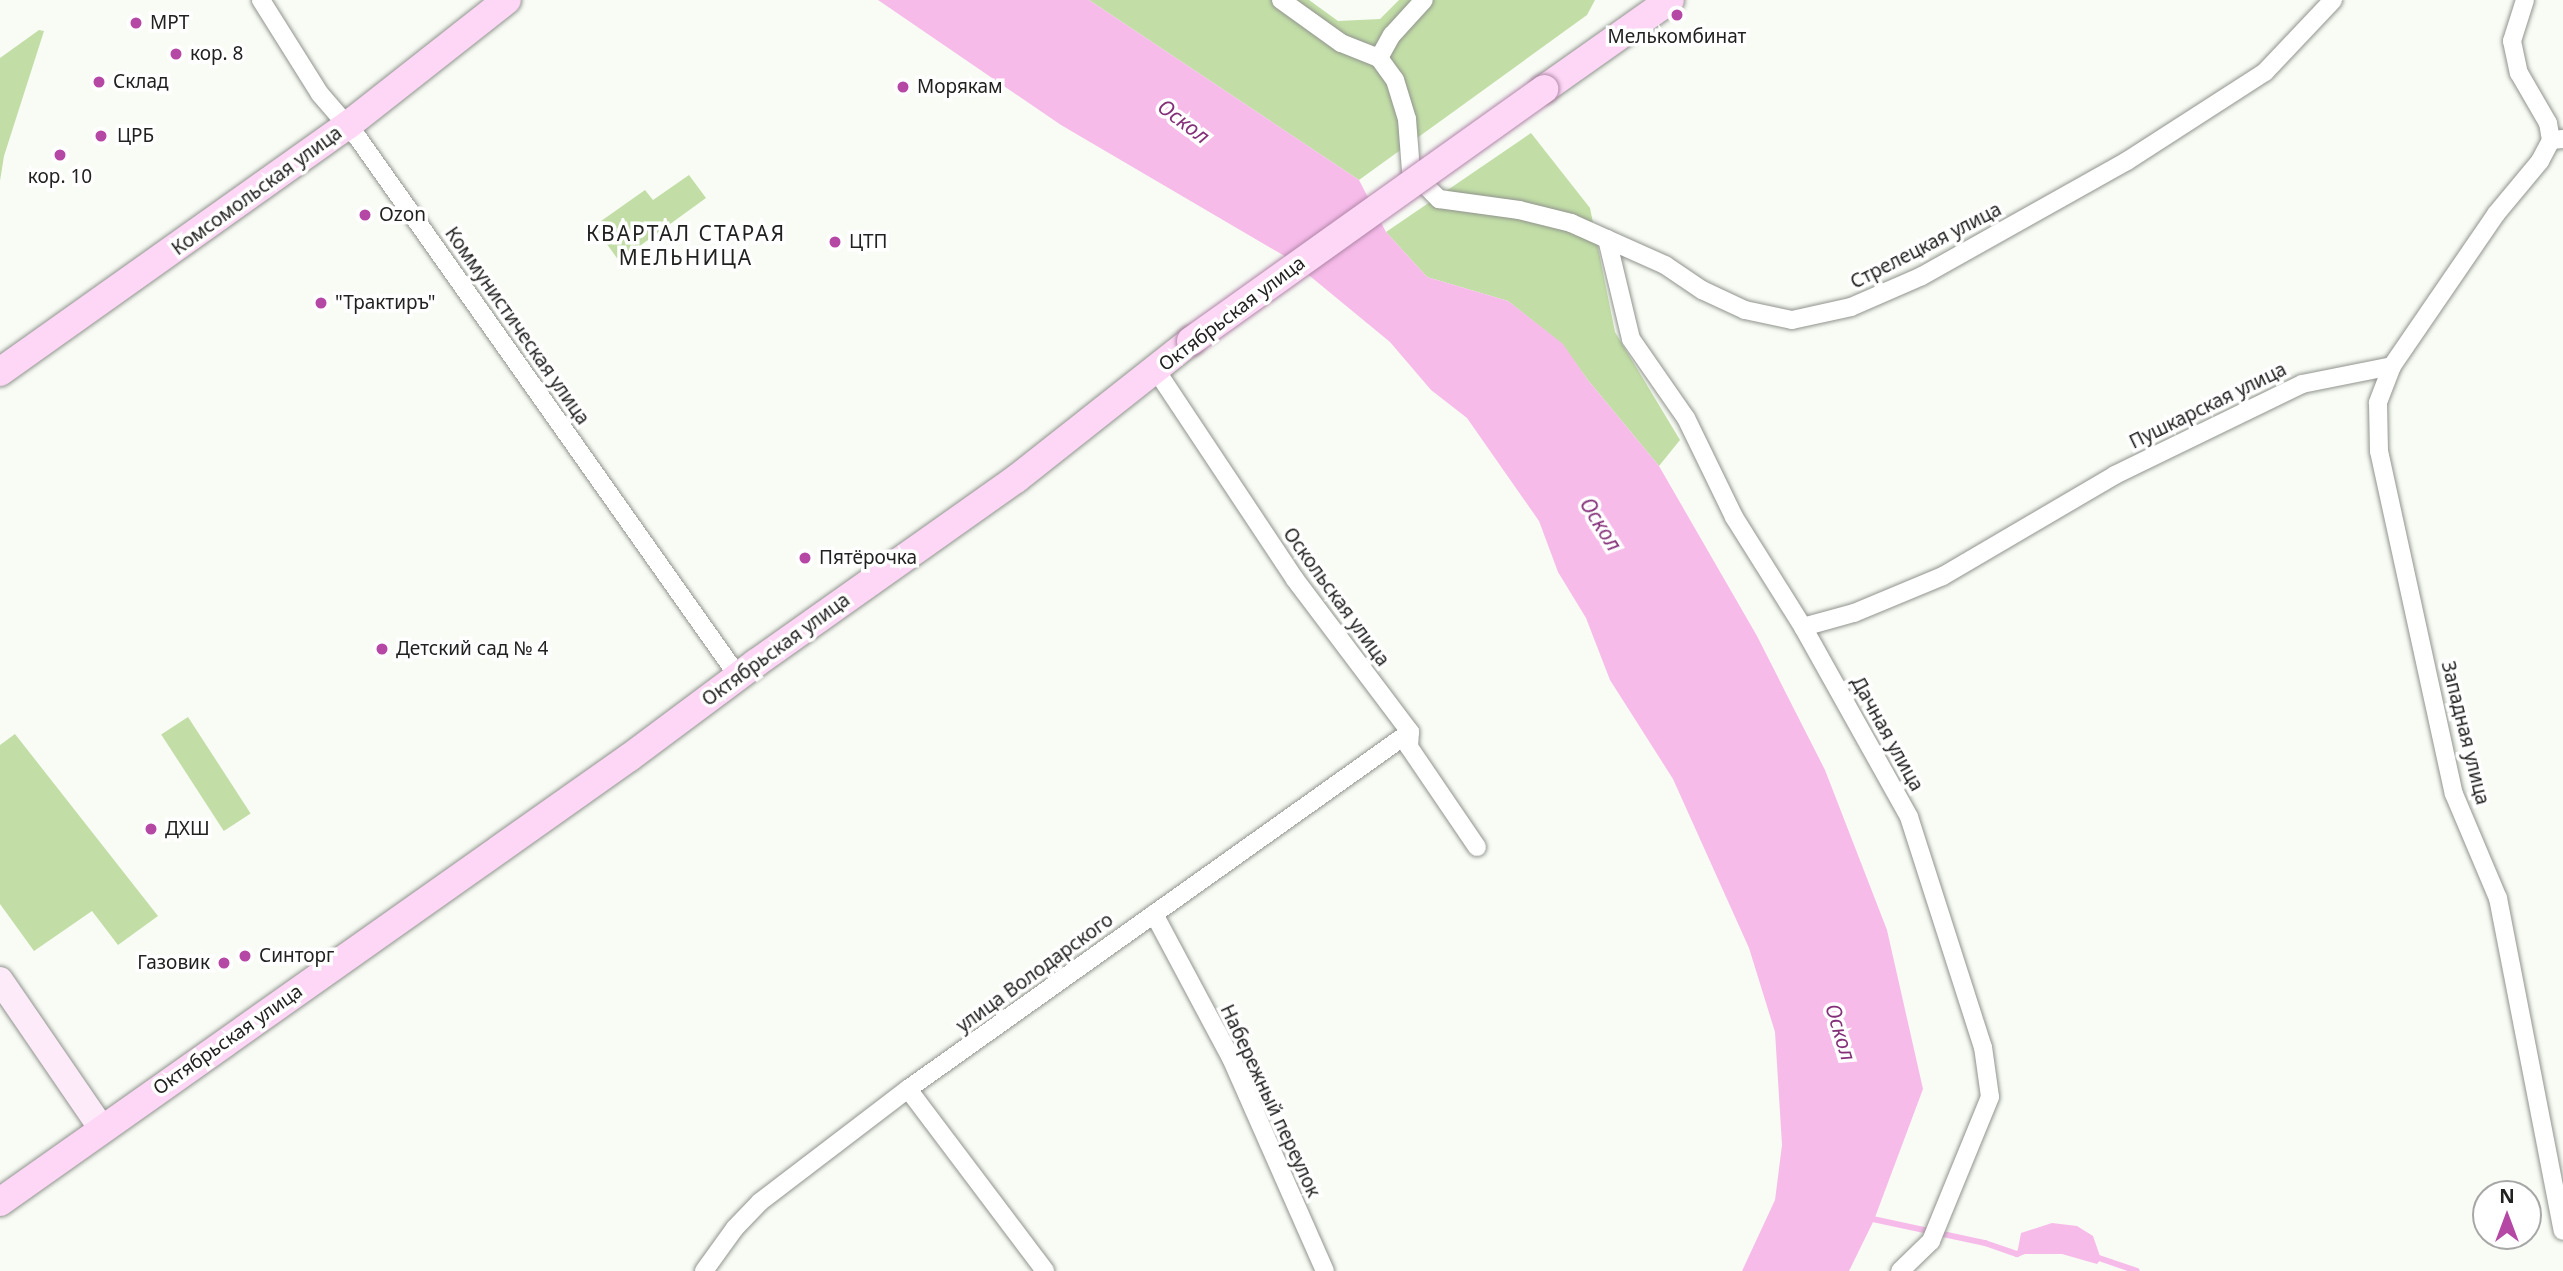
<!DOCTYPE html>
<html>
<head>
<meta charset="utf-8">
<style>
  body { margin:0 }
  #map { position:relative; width:2563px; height:1271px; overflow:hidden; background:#f8fcf5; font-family:"Noto Sans",sans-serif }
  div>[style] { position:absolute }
  .green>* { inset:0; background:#c2dea6; transform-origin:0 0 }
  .water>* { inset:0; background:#f7bbea }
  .stream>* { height:6px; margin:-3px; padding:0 3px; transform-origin:3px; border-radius:3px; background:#f7bbea }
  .roads { filter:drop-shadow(0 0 2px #91948e) drop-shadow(0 0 2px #91948e) }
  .street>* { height:18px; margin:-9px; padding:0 9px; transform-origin:9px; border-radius:9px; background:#fff }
  .secondary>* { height:26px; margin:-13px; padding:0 13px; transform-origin:13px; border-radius:13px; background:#feebfa }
  .primary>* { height:28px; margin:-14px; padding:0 14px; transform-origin:14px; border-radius:14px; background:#fdd7f5 }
  .bridges { filter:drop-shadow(0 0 2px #af86a7) drop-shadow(0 0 2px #af86a7) }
  .primary-bridge>* { height:28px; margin:-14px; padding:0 14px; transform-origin:14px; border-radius:14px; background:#fdd7f5 }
  .dots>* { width:19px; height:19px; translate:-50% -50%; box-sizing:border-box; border:4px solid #fff; border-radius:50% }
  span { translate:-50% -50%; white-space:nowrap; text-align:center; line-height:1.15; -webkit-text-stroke:7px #fff; paint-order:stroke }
  .poi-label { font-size:19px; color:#212220 }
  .left { translate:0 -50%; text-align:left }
  .right { translate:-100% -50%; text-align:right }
  .street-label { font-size:19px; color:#212220 }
  .water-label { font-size:21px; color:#843078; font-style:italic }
  .neighbourhood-label { font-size:21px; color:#212220; letter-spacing:2px }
  .north { position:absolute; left:2472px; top:1180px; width:70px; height:70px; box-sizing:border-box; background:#fff; border:2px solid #a6a7a6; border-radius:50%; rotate:0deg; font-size:19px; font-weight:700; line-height:28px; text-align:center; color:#212220 }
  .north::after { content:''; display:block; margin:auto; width:24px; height:32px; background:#b547a5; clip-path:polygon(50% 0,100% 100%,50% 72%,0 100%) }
</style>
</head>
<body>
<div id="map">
  <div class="green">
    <i style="clip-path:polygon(1089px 0,1309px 0,1338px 21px,1380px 19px,1399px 0,1595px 0,1587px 15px,1359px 180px)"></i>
    <i style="clip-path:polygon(39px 30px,44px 31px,4px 156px,0 181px,0 58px)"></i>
    <i style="clip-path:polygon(1531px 133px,1590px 208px,1615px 332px,1680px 440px,1659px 466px,1587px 379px,1562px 344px,1508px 301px,1427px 277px,1386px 232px)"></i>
    <i style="clip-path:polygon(689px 175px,706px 198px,619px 261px,594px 226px,645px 190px,653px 200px)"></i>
    <i style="left:188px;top:717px;width:115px;height:32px;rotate:57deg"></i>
    <i style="clip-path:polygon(15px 734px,158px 916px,118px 945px,92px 911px,34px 951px,0 904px,0 745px)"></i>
  </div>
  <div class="water">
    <i style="clip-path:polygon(878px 0,1089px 0,1359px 180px,1386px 232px,1427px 277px,1508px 301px,1563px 344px,1587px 379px,1659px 466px,1757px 636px,1825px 770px,1887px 930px,1923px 1089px,1874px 1220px,1849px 1271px,1742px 1271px,1775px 1200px,1782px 1145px,1775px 1032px,1749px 948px,1673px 779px,1610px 680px,1586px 618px,1558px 572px,1539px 521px,1467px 418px,1431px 390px,1390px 342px,1288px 258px,1061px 125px)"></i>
    <i style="clip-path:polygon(2052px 1223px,2077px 1226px,2093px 1236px,2101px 1259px,2097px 1264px,2062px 1254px,2017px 1254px,2021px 1233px)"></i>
  </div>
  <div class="stream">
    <i style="left:1868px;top:1218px;width:120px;rotate:12.1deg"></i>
    <i style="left:1985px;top:1243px;width:34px;rotate:19deg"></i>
    <i style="left:2017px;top:1254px;width:8px;rotate:-23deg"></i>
    <i style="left:2096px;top:1257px;width:43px;rotate:18.9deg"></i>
  </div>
  <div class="roads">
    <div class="street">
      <i style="left:261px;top:0;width:111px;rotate:57.9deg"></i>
      <i style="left:320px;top:94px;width:58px;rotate:49.2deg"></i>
      <i style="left:358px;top:138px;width:659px;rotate:54.77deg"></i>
      <i style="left:1281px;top:0;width:74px;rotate:35.6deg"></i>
      <i style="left:1341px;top:43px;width:41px;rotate:21.5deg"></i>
      <i style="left:2525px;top:0;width:43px;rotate:107.6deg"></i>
      <i style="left:2512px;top:41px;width:33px;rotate:78deg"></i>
      <i style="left:2519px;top:73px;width:58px;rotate:59.9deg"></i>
      <i style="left:2548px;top:123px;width:17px;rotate:80deg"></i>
      <i style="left:2551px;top:140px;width:12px;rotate:-5deg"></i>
      <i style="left:1379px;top:58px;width:27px;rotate:54deg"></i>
      <i style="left:1395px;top:80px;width:41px;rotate:72.9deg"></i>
      <i style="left:1407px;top:119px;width:52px;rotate:85.6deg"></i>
      <i style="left:1411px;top:171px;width:40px;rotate:45deg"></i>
      <i style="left:1439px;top:199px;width:81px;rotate:7.8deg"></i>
      <i style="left:1519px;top:210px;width:54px;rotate:14deg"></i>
      <i style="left:1571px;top:223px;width:103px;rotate:24.1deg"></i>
      <i style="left:1665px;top:265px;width:45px;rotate:34deg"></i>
      <i style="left:1702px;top:290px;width:47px;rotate:24.9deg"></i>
      <i style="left:1745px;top:310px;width:48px;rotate:12deg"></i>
      <i style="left:1792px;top:320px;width:60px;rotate:-12.4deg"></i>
      <i style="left:1851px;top:307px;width:77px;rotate:-23.6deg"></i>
      <i style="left:1922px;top:276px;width:235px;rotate:-29.3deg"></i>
      <i style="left:2127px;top:161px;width:164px;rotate:-32.8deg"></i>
      <i style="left:2265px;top:72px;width:99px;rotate:-46.6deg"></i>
      <i style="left:1379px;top:58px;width:26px;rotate:-61deg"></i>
      <i style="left:1392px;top:35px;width:47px;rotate:-47.6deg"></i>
      <i style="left:1607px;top:239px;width:103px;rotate:76.5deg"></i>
      <i style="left:1631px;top:339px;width:96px;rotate:55.2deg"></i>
      <i style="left:1686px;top:418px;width:110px;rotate:64.1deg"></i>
      <i style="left:1734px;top:517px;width:130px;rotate:57.9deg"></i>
      <i style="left:1803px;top:627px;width:218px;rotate:60.8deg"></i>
      <i style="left:1909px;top:817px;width:242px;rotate:72.2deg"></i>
      <i style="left:1983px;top:1047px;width:50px;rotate:82deg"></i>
      <i style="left:1990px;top:1097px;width:156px;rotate:112.3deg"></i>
      <i style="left:1931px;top:1241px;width:43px;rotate:135.9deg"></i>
      <i style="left:2392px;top:366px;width:40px;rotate:111deg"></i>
      <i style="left:2378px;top:403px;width:48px;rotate:88.8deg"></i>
      <i style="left:2379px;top:451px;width:351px;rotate:77.7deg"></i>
      <i style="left:2454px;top:794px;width:113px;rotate:67.1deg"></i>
      <i style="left:2498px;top:898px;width:339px;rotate:79deg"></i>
      <i style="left:1156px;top:370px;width:250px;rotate:56.4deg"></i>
      <i style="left:1294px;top:578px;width:193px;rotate:53deg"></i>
      <i style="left:1410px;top:732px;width:15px;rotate:94deg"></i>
      <i style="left:1409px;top:747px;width:121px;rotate:55.8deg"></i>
      <i style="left:1803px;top:627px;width:53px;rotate:-15.4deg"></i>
      <i style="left:1854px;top:613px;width:96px;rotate:-22.6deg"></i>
      <i style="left:1943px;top:576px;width:199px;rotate:-30.4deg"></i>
      <i style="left:2115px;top:475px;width:208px;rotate:-25.9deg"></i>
      <i style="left:2302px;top:384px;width:92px;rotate:-11.3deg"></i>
      <i style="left:2392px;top:366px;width:184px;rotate:-55.6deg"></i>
      <i style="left:2496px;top:214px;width:69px;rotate:-50.3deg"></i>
      <i style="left:2540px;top:161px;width:24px;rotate:-62deg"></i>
      <i style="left:1154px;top:914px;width:163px;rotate:61.9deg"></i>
      <i style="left:1231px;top:1058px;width:233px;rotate:66.2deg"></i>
      <i style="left:908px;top:1089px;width:228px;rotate:53deg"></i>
      <i style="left:704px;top:1271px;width:53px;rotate:-54.2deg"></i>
      <i style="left:735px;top:1228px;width:36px;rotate:-46deg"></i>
      <i style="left:760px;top:1202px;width:186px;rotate:-37.4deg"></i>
      <i style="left:908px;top:1089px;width:616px;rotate:-35.42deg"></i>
    </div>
    <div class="secondary">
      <i style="left:0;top:980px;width:181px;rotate:55.6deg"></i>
    </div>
    <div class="primary">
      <i style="left:1544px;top:89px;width:154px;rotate:-35.2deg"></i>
      <i style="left:0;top:372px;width:427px;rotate:-35.4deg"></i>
      <i style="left:348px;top:125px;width:202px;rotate:-38.2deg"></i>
      <i style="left:0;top:1202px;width:771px;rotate:-35.24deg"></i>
      <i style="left:630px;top:757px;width:157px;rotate:-36.7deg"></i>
      <i style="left:756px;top:663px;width:319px;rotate:-35.3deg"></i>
      <i style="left:1016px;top:479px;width:223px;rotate:-38.3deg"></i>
    </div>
  </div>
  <div class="bridges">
    <div class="primary-bridge">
      <i style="left:1191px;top:341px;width:434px;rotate:-35.5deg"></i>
    </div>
  </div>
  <div class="dots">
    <i style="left:1677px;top:15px;background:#b547a5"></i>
    <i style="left:136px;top:23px;background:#b547a5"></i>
    <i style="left:176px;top:54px;background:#b547a5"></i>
    <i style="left:99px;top:82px;background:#b547a5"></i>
    <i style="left:903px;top:87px;background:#b547a5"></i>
    <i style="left:101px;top:136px;background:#b547a5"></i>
    <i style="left:60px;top:155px;background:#b547a5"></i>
    <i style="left:365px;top:215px;background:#b547a5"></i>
    <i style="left:835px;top:242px;background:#b547a5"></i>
    <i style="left:321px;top:303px;background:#b547a5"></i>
    <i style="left:805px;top:558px;background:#b547a5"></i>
    <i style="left:382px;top:649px;background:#b547a5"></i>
    <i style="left:151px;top:829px;background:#b547a5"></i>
    <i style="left:245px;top:956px;background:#b547a5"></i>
    <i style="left:224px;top:963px;background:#b547a5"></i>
  </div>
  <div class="poi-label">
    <span class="left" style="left:150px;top:23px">МРТ</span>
    <span style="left:1677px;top:37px">Мелькомбинат</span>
    <span class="left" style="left:190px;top:54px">кор. 8</span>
    <span class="left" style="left:113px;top:82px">Склад</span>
    <span class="left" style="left:917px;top:87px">Морякам</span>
    <span class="left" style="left:117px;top:136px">ЦРБ</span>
    <span style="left:60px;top:177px">кор. 10</span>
    <span class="left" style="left:379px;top:215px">Ozon</span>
    <span class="left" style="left:849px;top:242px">ЦТП</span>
    <span class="left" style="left:335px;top:303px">"Трактиръ"</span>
    <span class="left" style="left:819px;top:558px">Пятёрочка</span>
    <span class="left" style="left:396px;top:649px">Детский сад № 4</span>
    <span class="left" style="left:165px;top:829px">ДХШ</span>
    <span class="left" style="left:259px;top:956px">Синторг</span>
    <span class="right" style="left:210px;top:963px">Газовик</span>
  </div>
  <div class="street-label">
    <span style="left:257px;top:191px;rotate:-36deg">Комсомольская улица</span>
    <span style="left:1926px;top:246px;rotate:-27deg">Стрелецкая улица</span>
    <span style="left:1232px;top:314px;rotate:-37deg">Октябрьская улица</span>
    <span style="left:517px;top:326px;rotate:55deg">Коммунистическая улица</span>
    <span style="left:2208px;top:406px;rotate:-26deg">Пушкарская улица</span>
    <span style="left:1336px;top:597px;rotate:54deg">Оскольская улица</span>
    <span style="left:776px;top:650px;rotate:-36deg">Октябрьская улица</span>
    <span style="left:2465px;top:733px;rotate:76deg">Западная улица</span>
    <span style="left:1887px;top:734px;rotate:61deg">Дачная улица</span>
    <span style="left:1035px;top:973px;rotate:-36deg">улица Володарского</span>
    <span style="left:228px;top:1040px;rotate:-35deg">Октябрьская улица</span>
    <span style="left:1270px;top:1101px;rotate:65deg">Набережный переулок</span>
  </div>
  <div class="water-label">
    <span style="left:1184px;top:121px;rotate:37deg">Оскол</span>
    <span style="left:1601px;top:524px;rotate:58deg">Оскол</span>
    <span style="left:1841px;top:1032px;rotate:73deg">Оскол</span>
  </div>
  <div class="neighbourhood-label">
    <span style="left:686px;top:245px">КВАРТАЛ СТАРАЯ<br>МЕЛЬНИЦА</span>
  </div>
  <div class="north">N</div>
</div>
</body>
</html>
